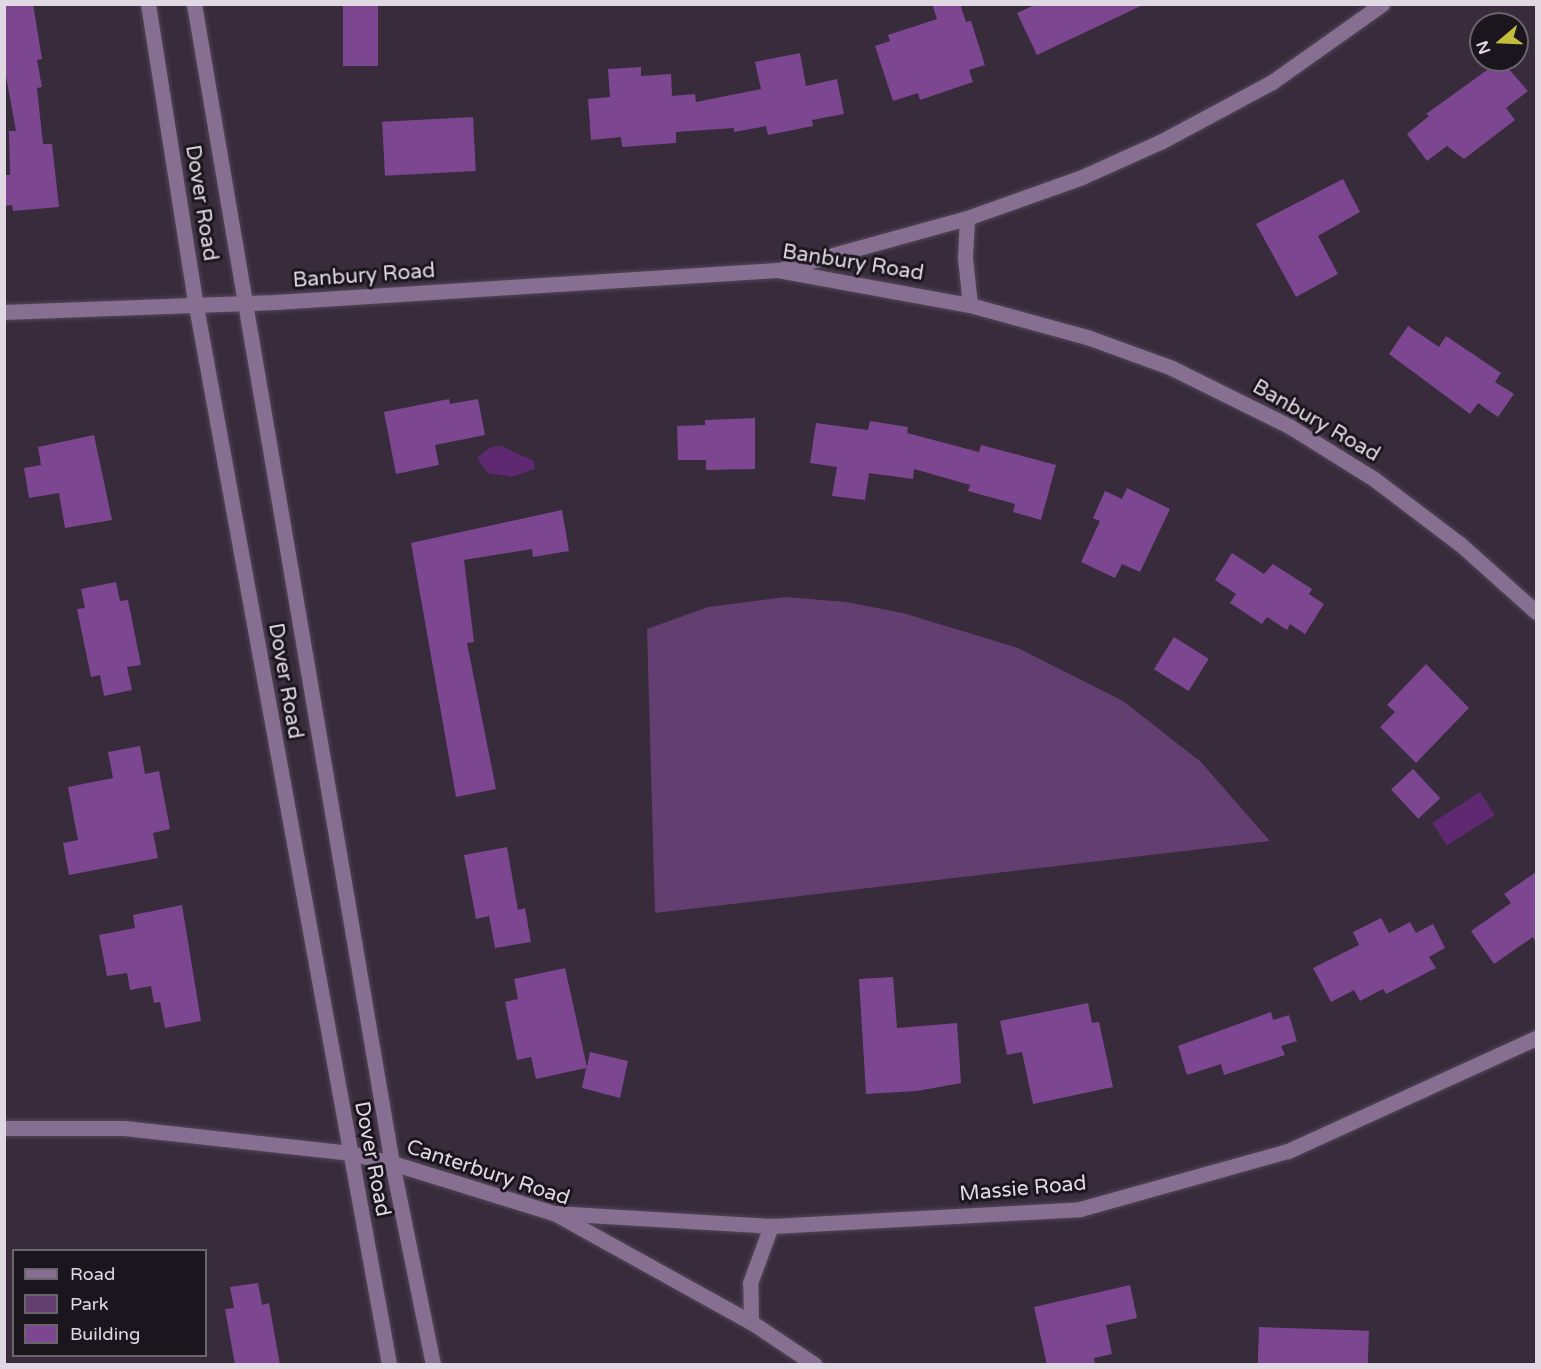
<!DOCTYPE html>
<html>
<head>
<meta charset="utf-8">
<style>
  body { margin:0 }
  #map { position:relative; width:1541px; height:1369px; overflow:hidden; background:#372b3c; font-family:"Varela Round",sans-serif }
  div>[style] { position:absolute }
  .green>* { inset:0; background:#633e70 }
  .water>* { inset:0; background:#5f2971; transform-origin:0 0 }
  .building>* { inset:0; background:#7d4690; transform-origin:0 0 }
  .roads { filter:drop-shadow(0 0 2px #524757) drop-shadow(0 0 2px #524757) }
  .minor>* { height:15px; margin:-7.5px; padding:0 7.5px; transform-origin:7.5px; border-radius:7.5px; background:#876f91 }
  span { translate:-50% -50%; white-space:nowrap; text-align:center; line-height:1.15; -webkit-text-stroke:6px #1b161d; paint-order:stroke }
  .street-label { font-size:21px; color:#e0d8e3 }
  .frame { position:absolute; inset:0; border:6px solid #e0d8e3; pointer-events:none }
  .legend { position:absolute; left:12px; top:1249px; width:195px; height:108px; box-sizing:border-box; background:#1b161d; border:2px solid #6a646c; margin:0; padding:8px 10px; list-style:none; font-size:18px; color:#e0d8e3 }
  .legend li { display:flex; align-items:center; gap:12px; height:30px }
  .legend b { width:30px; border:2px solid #6a646c }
  .north { position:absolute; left:1469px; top:12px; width:60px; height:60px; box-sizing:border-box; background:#1b161d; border:2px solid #6a646c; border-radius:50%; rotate:251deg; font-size:16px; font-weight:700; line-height:24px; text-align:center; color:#e0d8e3 }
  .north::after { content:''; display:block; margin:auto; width:21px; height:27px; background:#c3bd3e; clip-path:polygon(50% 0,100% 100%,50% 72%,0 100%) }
</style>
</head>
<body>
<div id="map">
  <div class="green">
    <i style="clip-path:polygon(786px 597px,846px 602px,903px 613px,1018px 648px,1123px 701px,1201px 762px,1270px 841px,655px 913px,647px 629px,708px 607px)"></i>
  </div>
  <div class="water">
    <i style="clip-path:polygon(501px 446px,534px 461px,535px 469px,511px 477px,488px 473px,477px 458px,491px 447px)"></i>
    <i style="left:1480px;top:792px;width:27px;height:57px;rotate:57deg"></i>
  </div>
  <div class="building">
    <i style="clip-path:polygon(4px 4px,33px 4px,42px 59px,37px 60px,42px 87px,37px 88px,43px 144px,52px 144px,59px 207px,13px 211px,12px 205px,4px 206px,4px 175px,10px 175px,9px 131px,16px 131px,4px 65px)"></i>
    <i style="left:343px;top:4px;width:35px;height:62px"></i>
    <i style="clip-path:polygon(932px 4px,960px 4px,966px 22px,971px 21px,985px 65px,969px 70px,973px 82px,920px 100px,918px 93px,893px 101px,875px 46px,890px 41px,888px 35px,937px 19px)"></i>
    <i style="clip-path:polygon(1037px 4px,1145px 4px,1037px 55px,1017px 13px)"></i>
    <i style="clip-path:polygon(800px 53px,806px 86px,837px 79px,844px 114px,812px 120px,813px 126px,768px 135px,766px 126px,734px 132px,734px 128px,676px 132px,676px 143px,622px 147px,621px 137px,591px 140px,588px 99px,610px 97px,608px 69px,641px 67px,641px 76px,671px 74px,672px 96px,695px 94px,696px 102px,761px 89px,755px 62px)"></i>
    <i style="clip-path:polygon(1501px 60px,1528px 91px,1506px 108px,1515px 120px,1464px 159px,1447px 146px,1427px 161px,1407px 134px,1429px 116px,1426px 114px)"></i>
    <i style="left:473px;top:117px;width:54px;height:91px;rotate:87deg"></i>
    <i style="clip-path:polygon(1343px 179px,1360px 212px,1318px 236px,1338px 274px,1296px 297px,1256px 224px)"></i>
    <i style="clip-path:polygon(1408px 326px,1439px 347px,1446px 336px,1501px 373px,1495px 382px,1514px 394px,1498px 417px,1478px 403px,1470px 414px,1389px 354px)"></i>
    <i style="clip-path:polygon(449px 399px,450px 404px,478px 399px,485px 435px,435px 445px,439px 465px,396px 474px,384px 412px)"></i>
    <i style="clip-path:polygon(755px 418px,755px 469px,706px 470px,706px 460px,678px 460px,677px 426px,705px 425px,705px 420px)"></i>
    <i style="clip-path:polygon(870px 421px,908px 427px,907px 433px,979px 452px,981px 445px,1056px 465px,1041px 520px,1013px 512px,1015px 504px,968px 491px,970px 485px,914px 469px,913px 479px,869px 473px,865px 500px,832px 496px,837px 467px,810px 463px,816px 423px,868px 430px)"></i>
    <i style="clip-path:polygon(94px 435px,112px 520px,65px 528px,59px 493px,29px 498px,24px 468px,41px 465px,38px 447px)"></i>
    <i style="clip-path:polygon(1127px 488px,1170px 509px,1140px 572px,1122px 564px,1115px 578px,1081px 562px,1100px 521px,1093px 518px,1105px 491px,1122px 499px)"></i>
    <i style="clip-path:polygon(562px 510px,569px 551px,533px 557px,532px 549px,464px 560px,474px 642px,467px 643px,496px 789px,456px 797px,411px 543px)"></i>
    <i style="clip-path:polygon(1232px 553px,1264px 574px,1273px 564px,1312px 589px,1309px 594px,1324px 604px,1305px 634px,1290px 624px,1287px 630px,1267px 617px,1262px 624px,1230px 603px,1236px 594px,1215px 580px)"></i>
    <i style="clip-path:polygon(116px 582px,120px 601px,128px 600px,141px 665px,127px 667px,132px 690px,104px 696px,100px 675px,91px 677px,77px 609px,85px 608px,81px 589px)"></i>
    <i style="left:1174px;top:637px;width:41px;height:38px;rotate:32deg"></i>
    <i style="clip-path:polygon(1426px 664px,1469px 708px,1416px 763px,1380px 727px,1395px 712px,1387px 705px)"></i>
    <i style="clip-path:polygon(140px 746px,145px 774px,159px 771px,170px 829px,153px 833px,158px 858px,69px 875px,63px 843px,78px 840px,68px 787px,113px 778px,108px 752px)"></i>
    <i style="left:1413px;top:769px;width:40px;height:30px;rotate:47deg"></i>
    <i style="clip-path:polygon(507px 847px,518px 910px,525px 908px,531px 942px,495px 948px,489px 916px,476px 919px,464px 855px)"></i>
    <i style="clip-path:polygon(1536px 872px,1536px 943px,1533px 937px,1494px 964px,1471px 931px,1511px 903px,1504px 894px)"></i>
    <i style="clip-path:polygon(182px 905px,201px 1021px,165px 1028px,160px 1002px,154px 1003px,151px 986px,130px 990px,127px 973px,107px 976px,99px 935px,135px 928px,133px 915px)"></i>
    <i style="clip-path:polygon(1381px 918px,1389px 933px,1410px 922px,1416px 933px,1433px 924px,1445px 948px,1429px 957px,1436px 968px,1386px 994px,1383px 989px,1360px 1001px,1354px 990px,1331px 1002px,1313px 968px,1359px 945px,1353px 932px)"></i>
    <i style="clip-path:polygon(565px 968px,587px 1067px,590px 1052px,628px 1061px,620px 1098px,582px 1088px,586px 1068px,536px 1079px,531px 1057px,517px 1060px,505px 1002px,518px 999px,514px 979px)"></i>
    <i style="clip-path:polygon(893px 977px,897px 1028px,957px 1023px,961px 1083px,917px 1091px,866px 1094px,859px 979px)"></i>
    <i style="clip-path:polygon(1088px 1003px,1092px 1023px,1099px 1022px,1113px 1087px,1033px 1104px,1022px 1052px,1007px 1055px,1000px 1021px)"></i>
    <i style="clip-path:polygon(1271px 1012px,1273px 1020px,1289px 1015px,1297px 1041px,1281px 1046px,1285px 1055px,1224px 1075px,1221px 1064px,1187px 1075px,1178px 1046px)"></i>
    <i style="clip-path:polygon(258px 1283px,262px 1305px,269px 1303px,280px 1365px,235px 1365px,225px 1309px,234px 1308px,230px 1287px)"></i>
    <i style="clip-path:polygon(1130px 1285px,1137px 1318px,1106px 1325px,1112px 1354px,1094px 1358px,1095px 1365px,1047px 1365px,1034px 1307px)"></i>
    <i style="left:1259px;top:1327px;width:110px;height:38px;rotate:2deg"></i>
  </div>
  <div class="roads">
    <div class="minor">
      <i style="left:148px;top:4px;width:306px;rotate:81deg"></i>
      <i style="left:196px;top:306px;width:1075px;rotate:79.66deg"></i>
      <i style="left:194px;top:4px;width:1176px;rotate:80.31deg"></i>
      <i style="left:392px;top:1163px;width:205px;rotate:78.5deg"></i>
      <i style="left:967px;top:218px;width:40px;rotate:92.9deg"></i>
      <i style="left:965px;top:258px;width:47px;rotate:83.9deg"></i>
      <i style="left:782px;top:269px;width:192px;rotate:-15.4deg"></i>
      <i style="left:967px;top:218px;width:122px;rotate:-19.6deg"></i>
      <i style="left:1082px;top:177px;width:88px;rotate:-24.2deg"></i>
      <i style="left:1162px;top:141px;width:125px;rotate:-28.2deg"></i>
      <i style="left:1272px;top:82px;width:135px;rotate:-35.3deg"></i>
      <i style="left:4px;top:312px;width:271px;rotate:-2.1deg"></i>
      <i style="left:275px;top:302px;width:503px;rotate:-3.65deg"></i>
      <i style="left:777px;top:270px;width:196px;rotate:10.3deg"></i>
      <i style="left:970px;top:305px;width:121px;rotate:15.3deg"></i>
      <i style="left:1087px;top:337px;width:90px;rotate:20deg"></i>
      <i style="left:1172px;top:368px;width:131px;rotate:26.4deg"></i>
      <i style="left:1289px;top:426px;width:100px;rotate:31.9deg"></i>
      <i style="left:1374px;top:479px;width:108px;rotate:37.1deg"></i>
      <i style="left:1460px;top:544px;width:102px;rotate:41.8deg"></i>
      <i style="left:4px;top:1128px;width:120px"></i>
      <i style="left:124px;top:1128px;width:227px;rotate:6.3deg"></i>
      <i style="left:350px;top:1153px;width:43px;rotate:13.4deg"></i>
      <i style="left:392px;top:1163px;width:170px;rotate:17.2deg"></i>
      <i style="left:554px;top:1213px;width:225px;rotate:29deg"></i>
      <i style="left:751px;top:1322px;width:76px;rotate:33.7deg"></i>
      <i style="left:554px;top:1213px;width:217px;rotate:3.4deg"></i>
      <i style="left:771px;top:1226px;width:309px;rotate:-3.1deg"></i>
      <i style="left:1080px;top:1209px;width:216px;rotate:-15.6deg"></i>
      <i style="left:1288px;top:1151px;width:273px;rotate:-24.5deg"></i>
      <i style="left:751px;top:1322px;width:39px;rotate:-91deg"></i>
      <i style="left:750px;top:1283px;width:61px;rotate:-69.8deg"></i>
    </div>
  </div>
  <div class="street-label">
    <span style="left:201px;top:203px;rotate:81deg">Dover Road</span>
    <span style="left:853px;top:263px;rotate:9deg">Banbury Road</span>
    <span style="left:364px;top:276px;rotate:-4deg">Banbury Road</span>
    <span style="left:1316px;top:421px;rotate:30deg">Banbury Road</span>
    <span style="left:285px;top:681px;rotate:80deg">Dover Road</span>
    <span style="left:372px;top:1159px;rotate:79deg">Dover Road</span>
    <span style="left:488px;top:1173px;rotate:18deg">Canterbury Road</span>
    <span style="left:1023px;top:1189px;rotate:-5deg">Massie Road</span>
  </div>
  <div class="frame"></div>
  <ul class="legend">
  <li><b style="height:8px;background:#876f91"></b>Road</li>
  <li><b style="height:16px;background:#633e70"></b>Park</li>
  <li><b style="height:16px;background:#7d4690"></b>Building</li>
  </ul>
  <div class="north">N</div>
</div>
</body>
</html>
